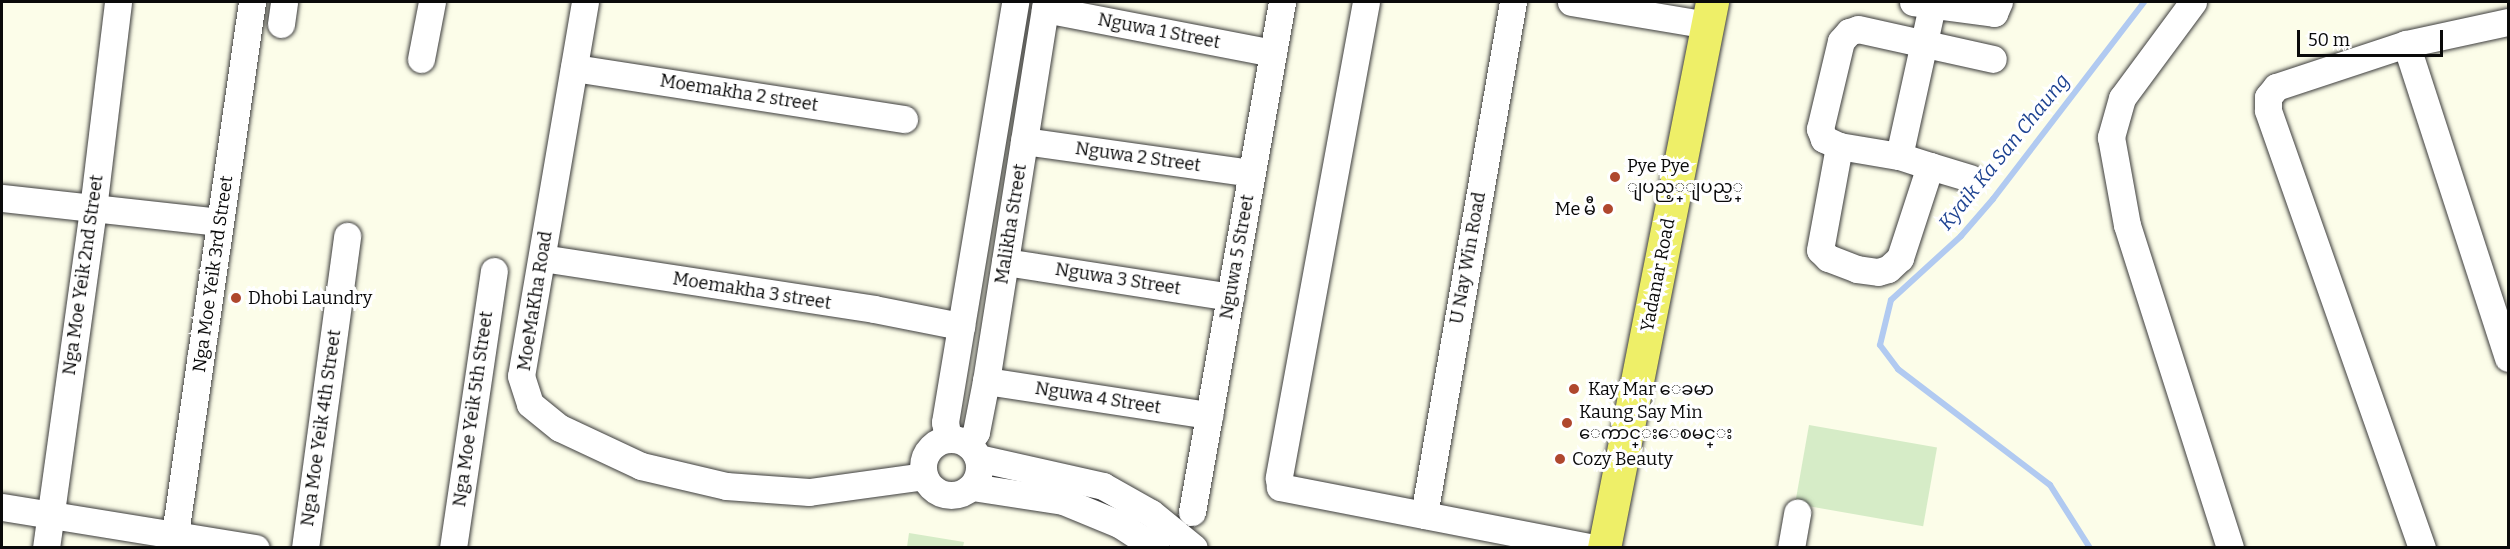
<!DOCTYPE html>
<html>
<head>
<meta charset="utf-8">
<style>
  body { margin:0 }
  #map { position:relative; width:2510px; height:549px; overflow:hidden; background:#fcfde9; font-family:Bitter,"Noto Sans Myanmar",serif }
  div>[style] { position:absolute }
  .pitch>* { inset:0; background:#d6ecc7; transform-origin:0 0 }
  .stream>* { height:6px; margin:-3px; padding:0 3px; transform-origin:3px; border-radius:3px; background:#b1caf1 }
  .roads { filter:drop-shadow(0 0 2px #3d3d3d) drop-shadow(0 0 2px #3d3d3d) }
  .minor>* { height:27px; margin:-13.5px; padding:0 13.5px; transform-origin:13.5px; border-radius:13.5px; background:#fff }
  .minor>.ring { margin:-13.5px; padding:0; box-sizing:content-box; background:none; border:27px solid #fff; border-radius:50% }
  .major>* { height:33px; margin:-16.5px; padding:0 16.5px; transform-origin:16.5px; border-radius:16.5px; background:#eeef68 }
  .dots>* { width:16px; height:16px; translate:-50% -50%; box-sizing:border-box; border:3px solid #fff; border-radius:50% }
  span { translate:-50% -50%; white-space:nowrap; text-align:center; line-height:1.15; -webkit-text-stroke:6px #fff; paint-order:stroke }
  .street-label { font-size:18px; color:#0a0a0a }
  .poi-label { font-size:18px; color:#0a0a0a }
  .left { translate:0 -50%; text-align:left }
  .right { translate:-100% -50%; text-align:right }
  .water-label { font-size:20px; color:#1e4391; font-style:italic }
  .frame { position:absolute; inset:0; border:3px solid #0a0a0a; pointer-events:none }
  .scale { position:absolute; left:2297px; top:30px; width:146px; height:27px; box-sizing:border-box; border:3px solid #0a0a0a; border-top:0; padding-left:8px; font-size:18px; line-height:21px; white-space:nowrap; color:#0a0a0a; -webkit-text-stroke:4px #fff; paint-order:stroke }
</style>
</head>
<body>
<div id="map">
  <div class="pitch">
    <i style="left:1809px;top:425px;width:130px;height:80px;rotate:10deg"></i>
    <i style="clip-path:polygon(909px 533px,964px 542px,963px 547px,907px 547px)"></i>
  </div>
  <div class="stream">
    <i style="left:2090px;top:548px;width:75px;rotate:-122.4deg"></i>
    <i style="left:2050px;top:485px;width:191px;rotate:-142.7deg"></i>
    <i style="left:1898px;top:369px;width:30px;rotate:-127deg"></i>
    <i style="left:1880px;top:345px;width:46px;rotate:-76.3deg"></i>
    <i style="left:1891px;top:300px;width:95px;rotate:-42.4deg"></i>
    <i style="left:1961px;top:236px;width:49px;rotate:-49.1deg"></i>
    <i style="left:1993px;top:199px;width:248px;rotate:-52.5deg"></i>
  </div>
  <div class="roads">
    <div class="minor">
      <i style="left:585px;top:2px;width:379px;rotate:99.7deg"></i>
      <i style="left:521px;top:376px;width:29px;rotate:72deg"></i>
      <i style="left:530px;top:404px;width:38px;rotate:39deg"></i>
      <i style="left:560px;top:428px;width:89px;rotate:25.1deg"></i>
      <i style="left:641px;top:466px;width:87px;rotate:13.2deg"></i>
      <i style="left:726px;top:486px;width:83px;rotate:4.1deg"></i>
      <i style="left:809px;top:492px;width:116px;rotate:-7.9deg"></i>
      <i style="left:1366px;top:2px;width:484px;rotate:100.4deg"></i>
      <i style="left:1279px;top:478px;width:9px;rotate:84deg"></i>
      <i style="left:1280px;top:487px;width:321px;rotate:11deg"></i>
      <i style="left:1571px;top:2px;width:139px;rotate:9.5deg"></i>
      <i style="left:1913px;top:2px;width:82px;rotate:7.7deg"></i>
      <i style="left:1994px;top:13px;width:12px;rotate:-66deg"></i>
      <i style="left:2193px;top:2px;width:119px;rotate:126.5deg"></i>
      <i style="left:2122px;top:98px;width:41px;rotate:105.8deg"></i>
      <i style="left:2111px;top:137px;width:89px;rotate:79.7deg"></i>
      <i style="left:2127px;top:225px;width:339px;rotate:72.3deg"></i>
      <i style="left:1045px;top:9px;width:232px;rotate:10.9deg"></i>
      <i style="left:281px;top:24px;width:22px;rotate:-82deg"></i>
      <i style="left:2406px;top:44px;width:330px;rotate:72deg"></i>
      <i style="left:421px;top:59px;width:58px;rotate:-79.1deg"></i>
      <i style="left:574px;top:68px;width:334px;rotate:8.8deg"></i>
      <i style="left:1024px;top:141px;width:229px;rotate:8deg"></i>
      <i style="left:1839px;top:146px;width:61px;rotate:9.5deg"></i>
      <i style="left:1899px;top:156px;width:33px;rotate:18deg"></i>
      <i style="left:1930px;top:166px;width:97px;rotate:108.1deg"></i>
      <i style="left:1900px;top:258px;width:16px;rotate:137deg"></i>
      <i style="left:1888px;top:269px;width:10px;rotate:163deg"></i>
      <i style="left:1878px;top:272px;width:21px;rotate:-172deg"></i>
      <i style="left:1857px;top:269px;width:31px;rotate:-159deg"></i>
      <i style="left:1828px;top:258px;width:11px;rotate:-135deg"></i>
      <i style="left:1820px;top:250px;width:106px;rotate:-79.6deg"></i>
      <i style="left:1839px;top:146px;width:17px;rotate:-155deg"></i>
      <i style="left:1824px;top:139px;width:11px;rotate:-112deg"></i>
      <i style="left:1820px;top:129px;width:90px;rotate:-76.6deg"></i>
      <i style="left:1841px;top:41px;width:12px;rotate:-48deg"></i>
      <i style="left:1849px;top:32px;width:9px;rotate:-18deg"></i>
      <i style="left:1858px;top:29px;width:138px;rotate:12.5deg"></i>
      <i style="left:1899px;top:156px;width:154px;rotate:-77.6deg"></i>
      <i style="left:1930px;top:166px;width:42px;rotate:16.7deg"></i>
      <i style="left:2px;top:198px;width:219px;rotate:6.3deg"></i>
      <i style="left:542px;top:258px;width:336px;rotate:8.7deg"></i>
      <i style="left:874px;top:309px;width:89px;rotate:11.1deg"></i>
      <i style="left:1005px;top:262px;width:228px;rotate:8.8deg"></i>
      <i style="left:986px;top:381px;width:226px;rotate:8.7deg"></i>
      <i class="ring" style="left:923px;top:439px;width:29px;height:29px"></i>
      <i style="left:948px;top:439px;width:17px;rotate:-100deg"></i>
      <i style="left:945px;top:422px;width:426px;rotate:-80.5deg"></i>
      <i style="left:968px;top:444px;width:14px;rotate:-56deg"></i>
      <i style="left:976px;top:432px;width:52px;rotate:-78.9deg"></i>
      <i style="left:986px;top:381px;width:384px;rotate:-81deg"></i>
      <i style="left:978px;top:458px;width:128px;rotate:12.6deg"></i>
      <i style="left:1103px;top:486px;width:55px;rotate:29.4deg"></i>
      <i style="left:1151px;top:513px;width:55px;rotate:39.1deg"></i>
      <i style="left:972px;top:487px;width:92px;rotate:8.7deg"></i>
      <i style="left:1063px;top:501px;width:61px;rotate:22.3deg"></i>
      <i style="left:1119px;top:524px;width:44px;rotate:33deg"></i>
      <i style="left:2px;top:507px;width:257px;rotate:9.2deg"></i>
      <i style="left:1192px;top:512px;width:518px;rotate:-79.99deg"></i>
      <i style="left:1424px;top:515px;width:521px;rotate:-80.16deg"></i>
      <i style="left:46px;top:548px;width:342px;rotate:-82.1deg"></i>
      <i style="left:93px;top:209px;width:209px;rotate:-83.1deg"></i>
      <i style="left:173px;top:548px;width:552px;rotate:-81.77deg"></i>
      <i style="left:305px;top:548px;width:315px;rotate:-82.3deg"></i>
      <i style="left:453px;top:548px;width:280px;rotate:-81.6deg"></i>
      <i style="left:1791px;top:548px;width:36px;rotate:-80deg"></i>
      <i style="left:2422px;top:548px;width:464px;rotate:-109.4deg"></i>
      <i style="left:2268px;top:110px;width:13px;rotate:-90deg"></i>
      <i style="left:2268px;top:97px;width:13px;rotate:-51deg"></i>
      <i style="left:2276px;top:87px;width:137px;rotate:-18.3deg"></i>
      <i style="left:2406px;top:44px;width:104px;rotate:-12.2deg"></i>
    </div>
    <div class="major">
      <i style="left:1604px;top:548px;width:557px;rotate:-78.81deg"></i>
    </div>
  </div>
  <div class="dots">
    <i style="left:1615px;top:177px;background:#af472d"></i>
    <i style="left:1608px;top:209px;background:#af472d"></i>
    <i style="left:236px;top:298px;background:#af472d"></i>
    <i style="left:1574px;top:389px;background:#af472d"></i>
    <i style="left:1567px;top:423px;background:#af472d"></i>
    <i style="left:1560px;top:459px;background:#af472d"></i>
  </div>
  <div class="street-label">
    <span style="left:1159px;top:31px;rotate:11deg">Nguwa 1 Street</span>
    <span style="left:739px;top:93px;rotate:9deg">Moemakha 2 street</span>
    <span style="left:1138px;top:157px;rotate:8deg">Nguwa 2 Street</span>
    <span style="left:1011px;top:224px;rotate:-81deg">Malikha Street</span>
    <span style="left:1237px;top:257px;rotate:-80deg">Nguwa 5 Street</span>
    <span style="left:1468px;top:258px;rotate:-80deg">U Nay Win Road</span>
    <span style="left:213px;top:274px;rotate:-82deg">Nga Moe Yeik 3rd Street</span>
    <span style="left:83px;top:275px;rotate:-82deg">Nga Moe Yeik 2nd Street</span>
    <span style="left:1658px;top:275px;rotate:-79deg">Yadanar Road</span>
    <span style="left:1118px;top:279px;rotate:9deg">Nguwa 3 Street</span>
    <span style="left:752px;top:291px;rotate:9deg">Moemakha 3 street</span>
    <span style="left:535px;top:301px;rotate:-81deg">MoeMaKha Road</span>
    <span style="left:1098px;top:398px;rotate:9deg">Nguwa 4 Street</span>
    <span style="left:473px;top:409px;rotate:-82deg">Nga Moe Yeik 5th Street</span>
    <span style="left:321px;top:428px;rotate:-82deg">Nga Moe Yeik 4th Street</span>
  </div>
  <div class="poi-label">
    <span class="left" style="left:1627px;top:177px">Pye Pye<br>ျပည့္ျပည့္</span>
    <span class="right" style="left:1596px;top:209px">Me မီ</span>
    <span class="left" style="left:248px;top:298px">Dhobi Laundry</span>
    <span class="left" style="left:1588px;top:389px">Kay Mar ေခမာ</span>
    <span class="left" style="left:1579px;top:423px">Kaung Say Min<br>ေကာင္းေစမင္း</span>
    <span class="left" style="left:1572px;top:459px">Cozy Beauty</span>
  </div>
  <div class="water-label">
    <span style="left:2004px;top:152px;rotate:-51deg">Kyaik Ka San Chaung</span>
  </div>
  <div class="frame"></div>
  <div class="scale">50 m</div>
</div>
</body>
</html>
